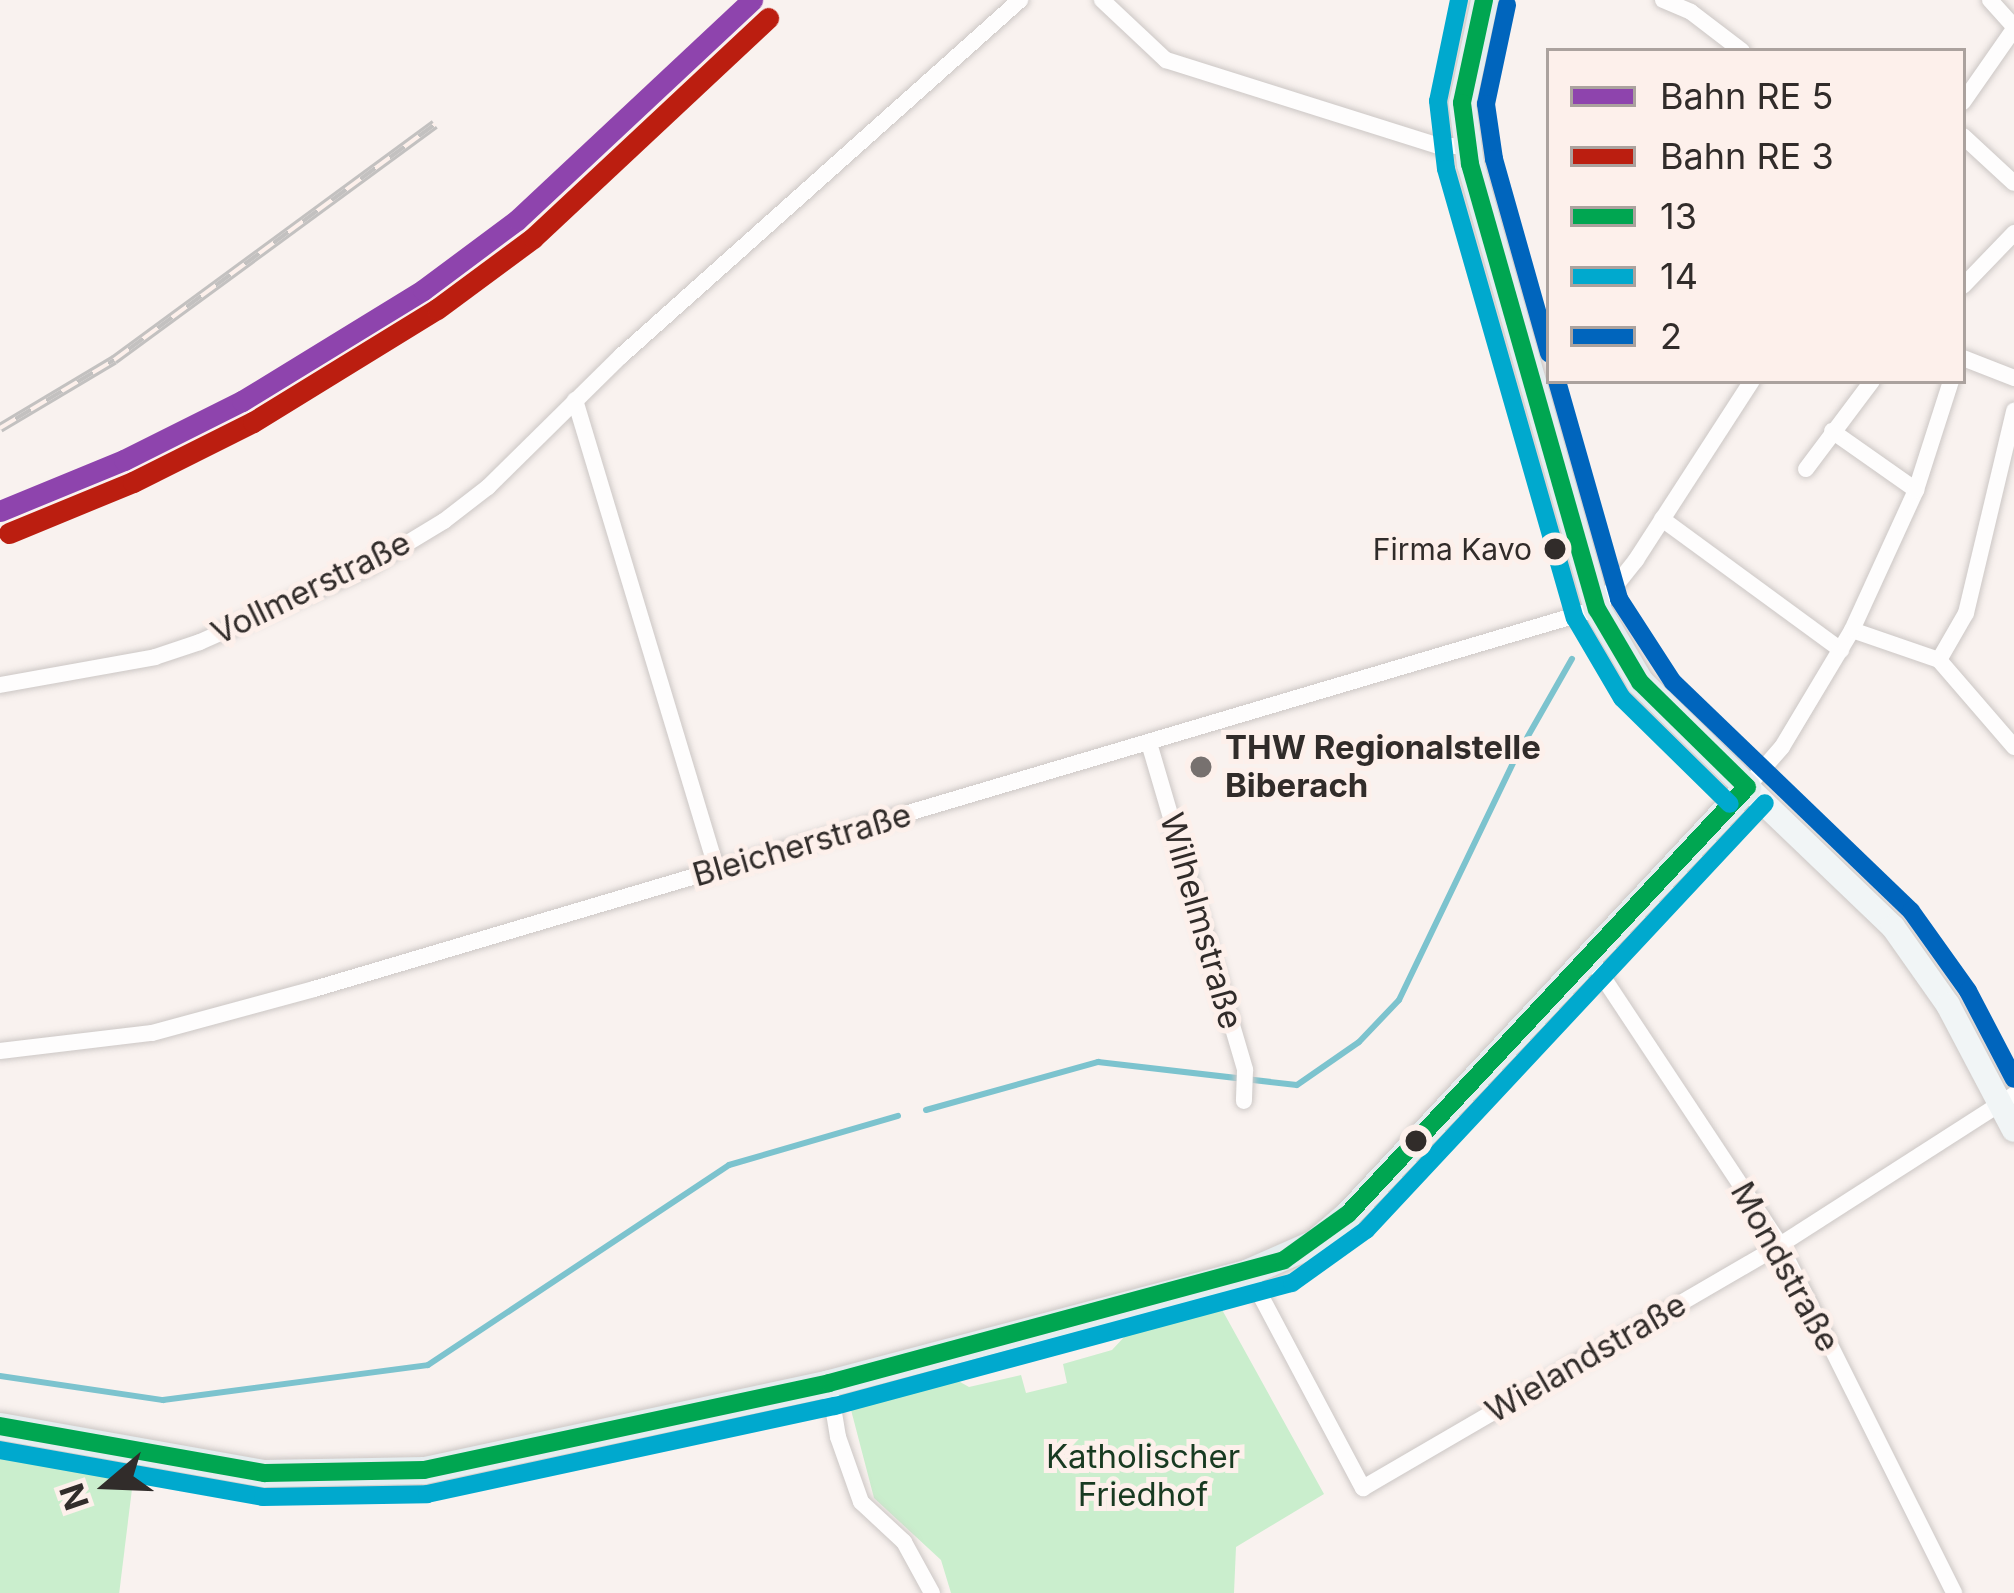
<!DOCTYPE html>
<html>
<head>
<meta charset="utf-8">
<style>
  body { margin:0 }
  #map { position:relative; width:2014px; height:1593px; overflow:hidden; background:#f9f2ef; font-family:Inter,sans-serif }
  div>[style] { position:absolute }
  .green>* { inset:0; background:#caeecd; transform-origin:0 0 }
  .stream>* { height:6px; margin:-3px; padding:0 3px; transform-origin:3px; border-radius:3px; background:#7cc3ce }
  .roads { filter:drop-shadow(0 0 3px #ccc7c5) drop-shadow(0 0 3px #ccc7c5) }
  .minor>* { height:16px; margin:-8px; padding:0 8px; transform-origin:8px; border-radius:8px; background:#fefdfd }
  .secondary>* { height:24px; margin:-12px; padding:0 12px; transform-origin:12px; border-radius:12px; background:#f1f5f6 }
  .primary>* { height:27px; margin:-13.5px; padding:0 13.5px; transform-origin:13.5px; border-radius:13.5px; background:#e5edef }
  .rail>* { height:10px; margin-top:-5px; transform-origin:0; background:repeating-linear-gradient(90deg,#fdf0eb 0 18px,#c3c1c0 0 36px); box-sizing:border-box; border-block:3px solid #c3c1c0 }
  .bus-1>* { height:18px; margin:-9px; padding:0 9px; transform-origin:9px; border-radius:9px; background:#00a651 }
  .bus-2>* { height:18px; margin:-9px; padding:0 9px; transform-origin:9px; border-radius:9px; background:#00a9ce }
  .bus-3>* { height:18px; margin:-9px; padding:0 9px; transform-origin:9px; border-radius:9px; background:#0065bd }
  .rail-1>* { height:21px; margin:-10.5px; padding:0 10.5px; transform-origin:10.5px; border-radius:10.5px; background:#8e44ad }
  .rail-2>* { height:21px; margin:-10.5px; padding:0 10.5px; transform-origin:10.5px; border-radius:10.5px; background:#bb1e10 }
  .dots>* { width:33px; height:33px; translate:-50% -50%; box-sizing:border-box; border:6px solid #fdf0eb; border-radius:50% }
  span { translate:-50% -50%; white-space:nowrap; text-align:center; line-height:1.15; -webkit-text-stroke:10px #fdf0eb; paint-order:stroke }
  .bus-label { font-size:30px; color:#312c2a }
  .right { translate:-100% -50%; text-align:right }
  .street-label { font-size:33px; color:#312c2a }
  .poi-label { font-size:33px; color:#312c2a; font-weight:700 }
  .left { translate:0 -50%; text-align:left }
  .park-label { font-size:33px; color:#183a21 }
  .legend { position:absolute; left:1546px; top:48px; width:420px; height:336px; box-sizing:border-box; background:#fdf0eb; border:3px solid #aba29e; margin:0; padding:15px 21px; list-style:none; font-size:36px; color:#312c2a }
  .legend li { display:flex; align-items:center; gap:24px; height:60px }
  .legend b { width:60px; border:3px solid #aba29e }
  .north { position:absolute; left:48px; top:1425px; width:120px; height:120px; -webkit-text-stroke:9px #fdf0eb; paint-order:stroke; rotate:251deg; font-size:33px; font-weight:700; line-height:48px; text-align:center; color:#312c2a }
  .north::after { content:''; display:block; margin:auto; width:42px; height:54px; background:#312c2a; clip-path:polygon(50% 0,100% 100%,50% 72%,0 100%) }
</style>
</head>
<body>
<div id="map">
  <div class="green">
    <i style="clip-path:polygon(1220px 1306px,1324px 1494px,1236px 1547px,1234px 1593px,951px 1593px,941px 1560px,874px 1498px,850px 1406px,953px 1378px,969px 1387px,1021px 1375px,1026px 1393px,1067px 1383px,1063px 1364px,1112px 1350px,1126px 1335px)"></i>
    <i style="left:0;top:1456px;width:135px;height:137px;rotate:7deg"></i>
  </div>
  <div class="stream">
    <i style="left:926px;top:1110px;width:179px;rotate:-15.6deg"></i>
    <i style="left:1098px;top:1062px;width:200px;rotate:6.6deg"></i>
    <i style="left:1297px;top:1085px;width:75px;rotate:-34.7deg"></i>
    <i style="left:1359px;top:1042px;width:58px;rotate:-46.4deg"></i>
    <i style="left:1399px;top:1000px;width:270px;rotate:-64.3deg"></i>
    <i style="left:1516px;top:757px;width:113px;rotate:-60.3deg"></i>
    <i style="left:0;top:1376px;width:165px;rotate:8.4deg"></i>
    <i style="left:163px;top:1400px;width:267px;rotate:-7.5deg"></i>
    <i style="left:428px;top:1365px;width:361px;rotate:-33.6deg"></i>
    <i style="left:729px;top:1165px;width:176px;rotate:-16.2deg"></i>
  </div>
  <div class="roads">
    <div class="minor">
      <i style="left:1102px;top:0;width:88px;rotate:43.2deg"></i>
      <i style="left:1166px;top:60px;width:286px;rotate:17.5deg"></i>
      <i style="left:1439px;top:146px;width:29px"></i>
      <i style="left:1663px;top:0;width:30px;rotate:23deg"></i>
      <i style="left:1691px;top:12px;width:64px;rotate:37.4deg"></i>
      <i style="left:1990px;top:0;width:36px;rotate:48deg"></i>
      <i style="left:1963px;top:102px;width:89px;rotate:-55.1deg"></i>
      <i style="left:1963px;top:136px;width:69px;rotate:42.7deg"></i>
      <i style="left:1963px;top:286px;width:74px;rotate:-46.1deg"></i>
      <i style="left:1963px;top:358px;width:55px;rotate:21.4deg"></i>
      <i style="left:575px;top:400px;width:490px;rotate:73.2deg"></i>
      <i style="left:1832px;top:431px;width:103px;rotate:35.1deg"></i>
      <i style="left:1806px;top:469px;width:110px;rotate:-53.1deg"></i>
      <i style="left:1662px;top:519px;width:222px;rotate:36.2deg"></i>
      <i style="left:1852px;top:630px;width:92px;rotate:19deg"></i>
      <i style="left:1939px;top:660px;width:115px;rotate:49.2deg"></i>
      <i style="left:1939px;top:660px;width:54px;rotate:-60.1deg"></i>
      <i style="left:1966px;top:613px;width:208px;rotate:-76.6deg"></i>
      <i style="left:0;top:685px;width:158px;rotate:-10.2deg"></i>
      <i style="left:155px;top:657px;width:47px;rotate:-18.4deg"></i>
      <i style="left:200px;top:642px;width:184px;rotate:-24.1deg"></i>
      <i style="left:368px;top:567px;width:89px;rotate:-31.2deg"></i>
      <i style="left:444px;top:521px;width:56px;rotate:-37.7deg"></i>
      <i style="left:488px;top:487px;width:187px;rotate:-44.6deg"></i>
      <i style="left:621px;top:356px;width:535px;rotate:-41.74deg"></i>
      <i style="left:1149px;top:743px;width:341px;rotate:73.6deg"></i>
      <i style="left:1245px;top:1070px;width:31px;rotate:92deg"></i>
      <i style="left:1747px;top:787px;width:53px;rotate:-48.8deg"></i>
      <i style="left:1782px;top:747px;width:136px;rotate:-59.1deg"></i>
      <i style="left:1852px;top:630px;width:154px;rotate:-65.4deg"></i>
      <i style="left:1916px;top:490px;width:114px;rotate:-72.2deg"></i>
      <i style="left:1589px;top:956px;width:346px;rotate:56.5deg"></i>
      <i style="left:1780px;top:1245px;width:389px;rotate:63.4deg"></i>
      <i style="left:0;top:1051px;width:153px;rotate:-6.8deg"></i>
      <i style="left:152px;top:1033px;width:168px;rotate:-15.2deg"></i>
      <i style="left:314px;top:989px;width:1338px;rotate:-16.5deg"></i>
      <i style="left:1597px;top:609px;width:63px;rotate:-51.5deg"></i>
      <i style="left:1636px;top:560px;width:213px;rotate:-57.1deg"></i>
      <i style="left:1248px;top:1272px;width:245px;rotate:62deg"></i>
      <i style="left:1363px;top:1488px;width:483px;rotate:-30.2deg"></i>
      <i style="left:1780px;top:1245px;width:278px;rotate:-32.7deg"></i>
      <i style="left:829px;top:1383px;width:55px;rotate:80.5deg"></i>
      <i style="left:838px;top:1437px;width:69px;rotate:70.5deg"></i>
      <i style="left:861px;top:1502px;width:59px;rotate:42.9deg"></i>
      <i style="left:904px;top:1542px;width:58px;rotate:61.2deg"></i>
    </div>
    <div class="secondary">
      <i style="left:1747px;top:787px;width:202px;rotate:43.8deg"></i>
      <i style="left:1893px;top:927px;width:95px;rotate:54.8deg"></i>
      <i style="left:1948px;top:1005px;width:141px;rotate:62.2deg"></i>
    </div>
    <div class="primary">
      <i style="left:0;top:1426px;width:269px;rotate:10.1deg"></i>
      <i style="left:265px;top:1473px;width:159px;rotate:-1.1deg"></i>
      <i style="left:424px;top:1470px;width:414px;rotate:-12.1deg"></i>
      <i style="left:829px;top:1383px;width:433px;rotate:-14.8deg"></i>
      <i style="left:1248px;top:1272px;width:72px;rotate:-23.7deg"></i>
      <i style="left:1314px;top:1243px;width:45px;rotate:-40.5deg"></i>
      <i style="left:1348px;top:1214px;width:584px;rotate:-46.94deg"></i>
      <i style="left:1747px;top:787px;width:150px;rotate:-135.5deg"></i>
      <i style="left:1640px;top:682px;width:85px;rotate:-120.5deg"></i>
      <i style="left:1597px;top:609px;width:463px;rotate:-105.9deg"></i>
      <i style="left:1470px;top:164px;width:62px;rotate:-97.5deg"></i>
      <i style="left:1462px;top:103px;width:105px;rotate:-77.9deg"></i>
    </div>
  </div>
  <div class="rail">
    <i style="left:0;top:428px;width:133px;rotate:-30.8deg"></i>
    <i style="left:114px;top:360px;width:398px;rotate:-36.3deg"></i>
  </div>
  <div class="bus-1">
    <i style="left:1484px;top:0;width:105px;rotate:102.1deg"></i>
    <i style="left:1462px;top:103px;width:62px;rotate:82.5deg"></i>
    <i style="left:1470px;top:164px;width:463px;rotate:74.1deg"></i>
    <i style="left:1597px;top:609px;width:85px;rotate:59.5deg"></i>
    <i style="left:1640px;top:682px;width:150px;rotate:44.5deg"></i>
    <i style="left:0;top:1426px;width:269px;rotate:10.1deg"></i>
    <i style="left:265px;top:1473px;width:159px;rotate:-1.1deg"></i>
    <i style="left:424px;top:1470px;width:414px;rotate:-12.1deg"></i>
    <i style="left:829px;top:1383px;width:471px;rotate:-15.1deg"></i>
    <i style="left:1284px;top:1260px;width:79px;rotate:-35.7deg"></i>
    <i style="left:1348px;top:1214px;width:584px;rotate:-46.94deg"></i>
  </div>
  <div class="bus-2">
    <i style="left:1459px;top:0;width:103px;rotate:101.7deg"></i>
    <i style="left:1438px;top:101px;width:68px;rotate:83.3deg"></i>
    <i style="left:1446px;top:169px;width:467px;rotate:74deg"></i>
    <i style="left:1575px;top:618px;width:93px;rotate:59.6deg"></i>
    <i style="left:1622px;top:698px;width:151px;rotate:44.5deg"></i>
    <i style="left:0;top:1450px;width:267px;rotate:10.1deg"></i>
    <i style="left:263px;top:1497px;width:164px;rotate:-1deg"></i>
    <i style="left:427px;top:1494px;width:417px;rotate:-12.2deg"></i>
    <i style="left:835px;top:1406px;width:473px;rotate:-15.1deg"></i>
    <i style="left:1292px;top:1283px;width:91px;rotate:-35.6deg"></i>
    <i style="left:1366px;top:1230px;width:584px;rotate:-46.94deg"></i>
  </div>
  <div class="bus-3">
    <i style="left:1507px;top:5px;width:101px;rotate:102deg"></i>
    <i style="left:1486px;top:104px;width:56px;rotate:81.7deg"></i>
    <i style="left:1494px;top:159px;width:202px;rotate:74.2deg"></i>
    <i style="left:1557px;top:381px;width:227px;rotate:74.1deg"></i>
    <i style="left:1619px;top:599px;width:99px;rotate:57deg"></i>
    <i style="left:1673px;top:682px;width:330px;rotate:43.9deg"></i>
    <i style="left:1911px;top:911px;width:98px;rotate:54.5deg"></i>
    <i style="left:1968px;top:991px;width:99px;rotate:62.4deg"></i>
  </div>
  <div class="rail-1">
    <i style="left:0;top:511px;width:134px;rotate:-22.4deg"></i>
    <i style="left:124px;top:460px;width:132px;rotate:-26.6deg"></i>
    <i style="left:242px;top:401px;width:212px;rotate:-31.5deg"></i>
    <i style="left:423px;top:290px;width:117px;rotate:-36.7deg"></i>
    <i style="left:517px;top:220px;width:322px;rotate:-43.1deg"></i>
  </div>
  <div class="rail-2">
    <i style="left:9px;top:533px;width:134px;rotate:-22.4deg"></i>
    <i style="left:133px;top:482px;width:134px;rotate:-26.6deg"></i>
    <i style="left:253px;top:422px;width:216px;rotate:-31.6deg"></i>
    <i style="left:437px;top:309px;width:119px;rotate:-36.5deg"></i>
    <i style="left:533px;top:238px;width:322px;rotate:-43.1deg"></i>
  </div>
  <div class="dots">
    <i style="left:1555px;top:549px;background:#312c2a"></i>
    <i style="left:1201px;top:767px;background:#77716f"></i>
    <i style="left:1416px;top:1141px;background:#312c2a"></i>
  </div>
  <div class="bus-label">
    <span class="right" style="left:1532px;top:549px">Firma Kavo</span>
  </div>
  <div class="street-label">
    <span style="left:311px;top:588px;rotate:-26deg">Vollmerstraße</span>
    <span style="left:802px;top:845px;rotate:-16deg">Bleicherstraße</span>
    <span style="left:1201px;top:921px;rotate:74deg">Wilhelmstraße</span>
    <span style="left:1785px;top:1267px;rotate:61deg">Mondstraße</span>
    <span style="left:1586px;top:1358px;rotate:-30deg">Wielandstraße</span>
  </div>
  <div class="poi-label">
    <span class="left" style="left:1225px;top:767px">THW Regionalstelle<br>Biberach</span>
  </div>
  <div class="park-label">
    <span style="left:1143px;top:1476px">Katholischer<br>Friedhof</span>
  </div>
  <ul class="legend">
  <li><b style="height:15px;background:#8e44ad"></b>Bahn RE 5</li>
  <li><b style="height:15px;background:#bb1e10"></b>Bahn RE 3</li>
  <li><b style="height:15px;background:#00a651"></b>13</li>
  <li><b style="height:15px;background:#00a9ce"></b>14</li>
  <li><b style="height:15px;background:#0065bd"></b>2</li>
  </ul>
  <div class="north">N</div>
</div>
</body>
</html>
